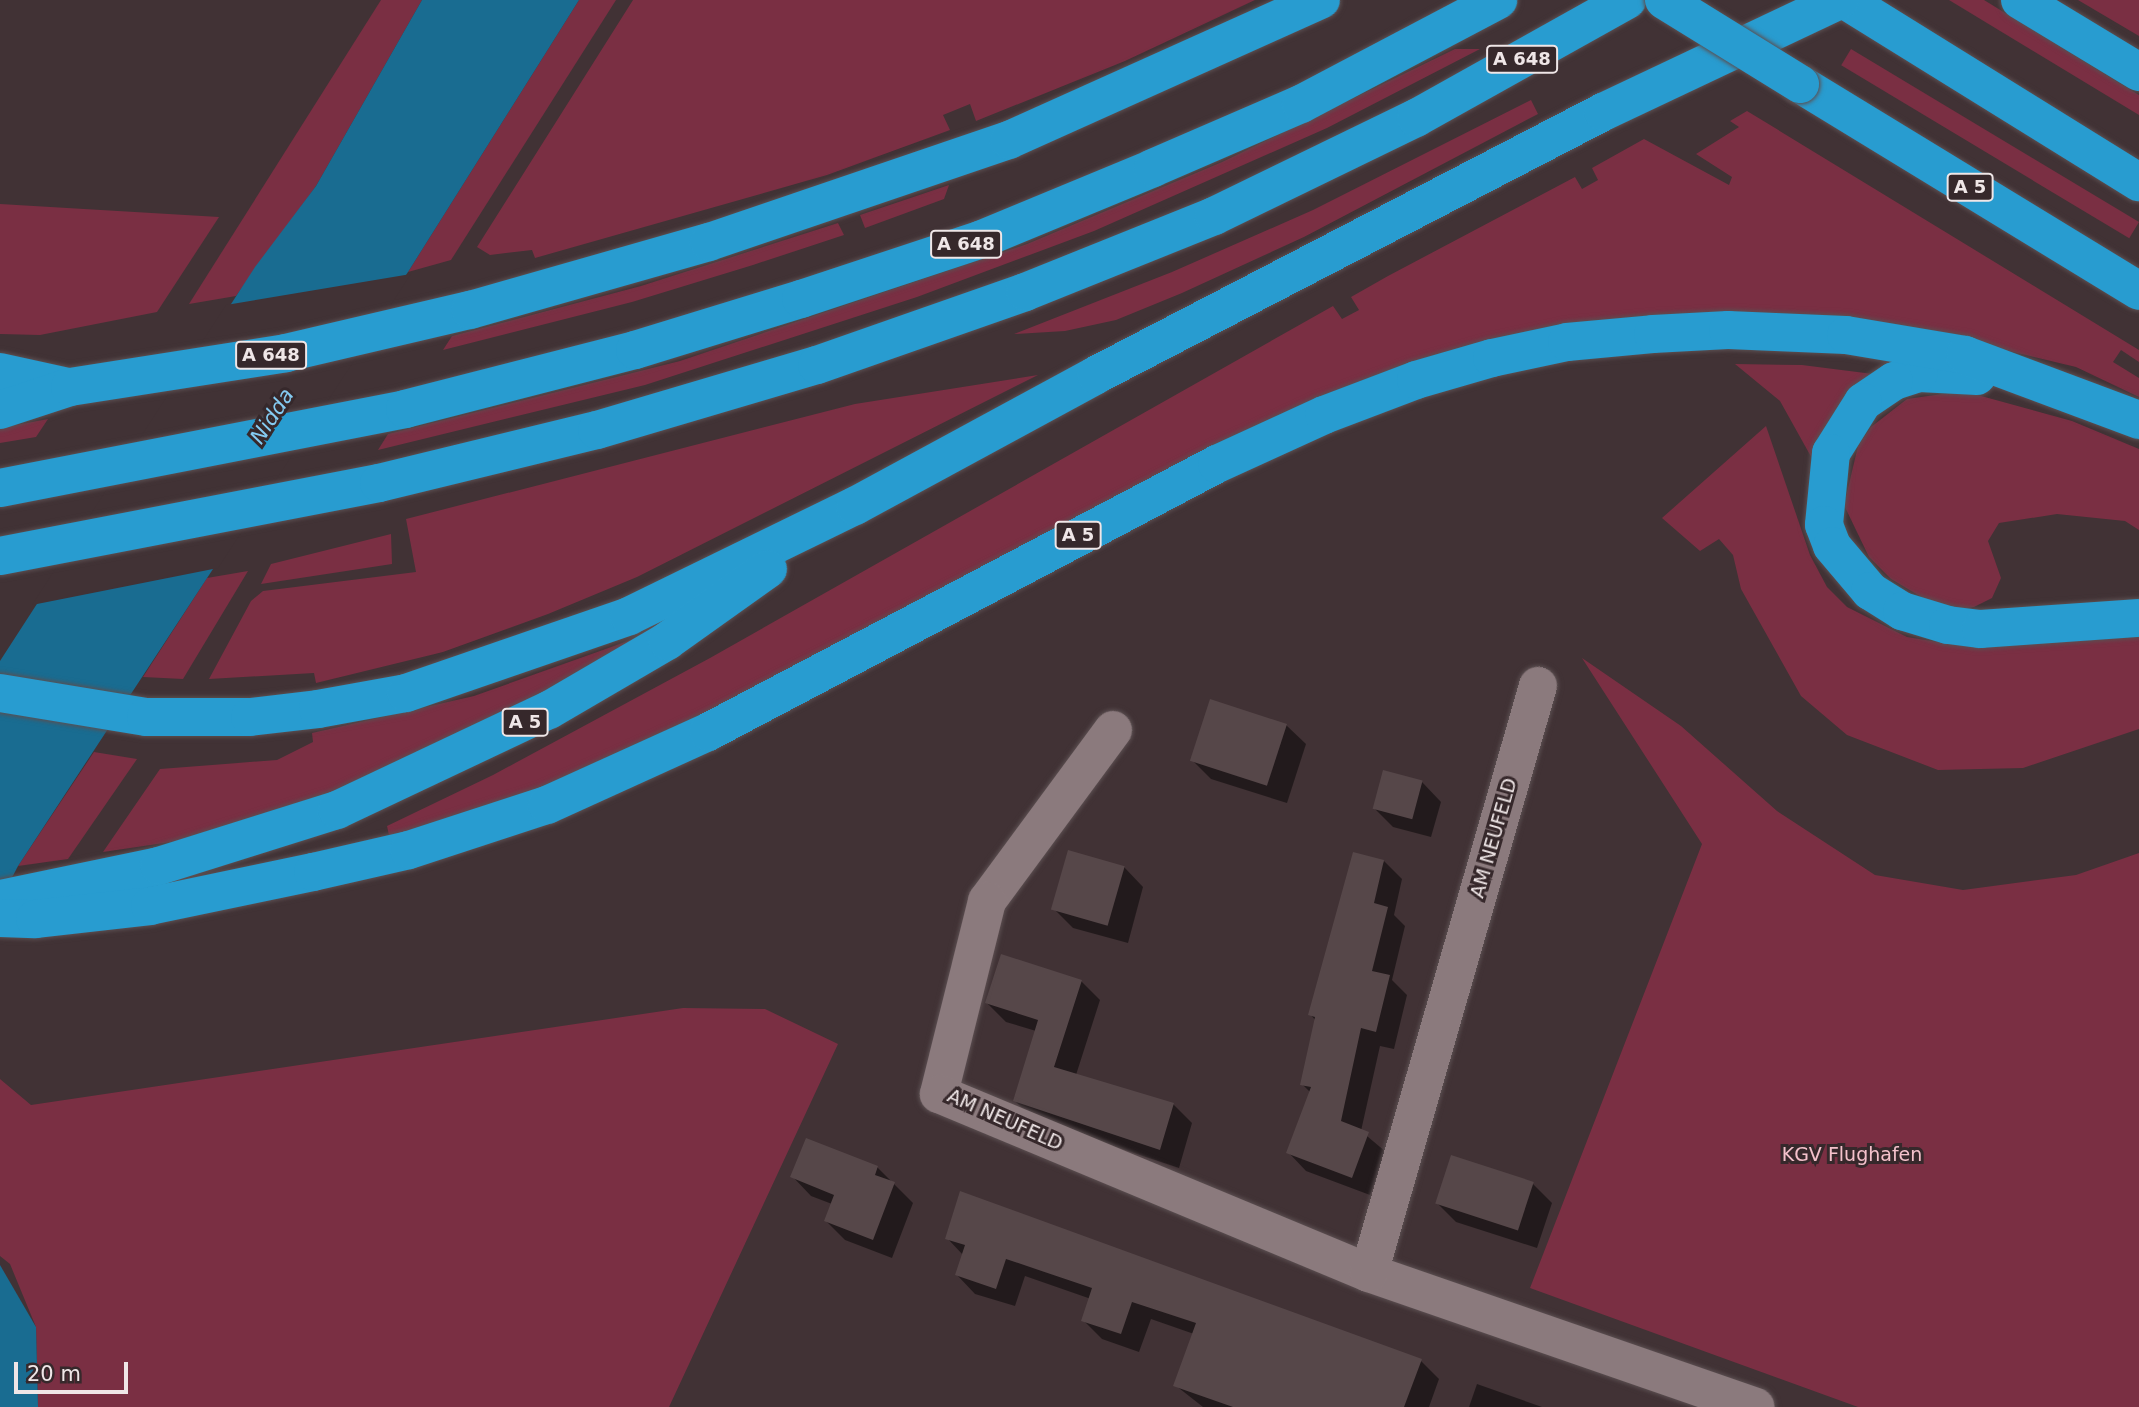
<!DOCTYPE html>
<html>
<head>
<meta charset="utf-8">
<style>
  body { margin:0 }
  #map { position:relative; width:2139px; height:1407px; overflow:hidden; background:#413235; font-family:"DejaVu Sans",sans-serif }
  div>[style] { position:absolute }
  .green>* { inset:0; background:#7a2f43; transform-origin:0 0 }
  .water>* { inset:0; background:#196c91 }
  .pier>* { inset:0; background:#413235 }
  .shadow>* { inset:0; background:#0007 }
  .building>* { inset:0; background:#564749; transform-origin:0 0 }
  .roads { filter:drop-shadow(0 0 2px #5b4f51) drop-shadow(0 0 2px #5b4f51) }
  .street>* { height:38px; margin:-19px; padding:0 19px; transform-origin:19px; border-radius:19px; background:#8b7a7d }
  .highway>* { height:38px; margin:-19px; padding:0 19px; transform-origin:19px; border-radius:19px; background:#289cd0 }
  .bridges { filter:drop-shadow(0 0 2px #5b4f51) drop-shadow(0 0 2px #5b4f51) }
  .highway-bridge>* { height:38px; margin:-19px; padding:0 19px; transform-origin:19px; border-radius:19px; background:#289cd0 }
  span { translate:-50% -50%; white-space:nowrap; text-align:center; line-height:1.15; -webkit-text-stroke:6px #36282b; paint-order:stroke }
  .shield-label span { padding:2px 5px; background:#36282b; border:2px solid; border-radius:5px; -webkit-text-stroke-width:0 }
  .shield-label { font-size:18px; color:#efe6e7; font-weight:700 }
  .street-label { font-size:19px; color:#efe6e7 }
  .park-label { font-size:19px; color:#f4c1cb }
  .water-label { font-size:21px; color:#85cbf2; font-style:italic }
  .scale { position:absolute; left:14px; top:1362px; width:114px; height:32px; box-sizing:border-box; border:4px solid #efe6e7; border-top:0; padding-left:9px; font-size:21px; line-height:24px; white-space:nowrap; color:#efe6e7; -webkit-text-stroke:5px #36282b; paint-order:stroke }
</style>
</head>
<body>
<div id="map">
  <div class="green">
    <i style="clip-path:polygon(381px 0,422px 0,316px 186px,236px 296px,189px 304px)"></i>
    <i style="clip-path:polygon(579px 0,616px 0,451px 260px,408px 272px)"></i>
    <i style="clip-path:polygon(633px 0,1255px 0,1125px 61px,976px 121px,970px 104px,943px 115px,950px 130px,827px 175px,535px 258px,532px 250px,490px 255px,477px 247px)"></i>
    <i style="clip-path:polygon(1949px 0,1984px 0,2139px 95px,2139px 115px)"></i>
    <i style="clip-path:polygon(2079px 0,2139px 0,2139px 36px,2078px 0)"></i>
    <i style="clip-path:polygon(1455px 49px,1480px 49px,1327px 128px,1094px 231px,917px 297px,645px 385px,378px 450px,388px 434px,680px 361px,1027px 244px,1222px 162px)"></i>
    <i style="left:1851px;top:49px;width:336px;height:19px;rotate:31deg"></i>
    <i style="clip-path:polygon(1531px 100px,1538px 114px,1304px 237px,1182px 293px,1116px 320px,1065px 331px,1014px 334px,1172px 272px,1313px 210px)"></i>
    <i style="clip-path:polygon(1747px 111px,2139px 350px,2139px 362px,2121px 350px,2113px 362px,2139px 378px,2139px 397px,2076px 367px,1912px 328px,1548px 330px,583px 774px,390px 840px,387px 826px,493px 775px,710px 658px,1333px 306px,1342px 319px,1359px 310px,1351px 297px,1388px 276px,1575px 177px,1582px 189px,1598px 180px,1592px 168px,1644px 139px,1729px 185px,1732px 177px,1696px 154px,1739px 127px,1730px 121px)"></i>
    <i style="clip-path:polygon(949px 185px,944px 199px,865px 228px,860px 215px)"></i>
    <i style="clip-path:polygon(0 204px,219px 217px,157px 312px,40px 335px,0 334px)"></i>
    <i style="clip-path:polygon(838px 223px,844px 235px,753px 265px,632px 302px,443px 350px,452px 336px,641px 286px)"></i>
    <i style="clip-path:polygon(1735px 364px,1802px 365px,1873px 374px,1814px 462px,1780px 401px)"></i>
    <i style="clip-path:polygon(1038px 375px,637px 577px,548px 614px,443px 652px,316px 683px,314px 673px,209px 679px,251px 601px,263px 591px,416px 572px,406px 519px,855px 404px)"></i>
    <i style="clip-path:polygon(1963px 391px,2072px 421px,2139px 449px,2139px 530px,2125px 521px,2057px 514px,1999px 523px,1988px 541px,2001px 578px,1992px 598px,1974px 607px,1959px 609px,1928px 601px,1891px 579px,1869px 557px,1844px 505px,1858px 446px,1871px 427px,1907px 399px)"></i>
    <i style="clip-path:polygon(48px 419px,36px 437px,0 443px,0 428px)"></i>
    <i style="clip-path:polygon(1766px 426px,1810px 555px,1827px 587px,1847px 607px,1907px 637px,1944px 643px,2139px 637px,2139px 729px,2023px 768px,1938px 770px,1847px 735px,1801px 696px,1741px 589px,1733px 555px,1719px 539px,1700px 551px,1662px 518px)"></i>
    <i style="clip-path:polygon(391px 534px,392px 564px,261px 584px,271px 564px)"></i>
    <i style="clip-path:polygon(248px 571px,183px 679px,143px 677px,207px 578px)"></i>
    <i style="clip-path:polygon(673px 625px,360px 791px,198px 838px,103px 852px,160px 769px,277px 760px,313px 742px,312px 733px,474px 696px)"></i>
    <i style="clip-path:polygon(1582px 658px,1681px 726px,1777px 811px,1875px 875px,1963px 890px,2076px 875px,2139px 853px,2139px 1407px,1858px 1407px,1530px 1288px,1702px 844px)"></i>
    <i style="clip-path:polygon(94px 752px,137px 759px,68px 859px,18px 866px)"></i>
    <i style="clip-path:polygon(683px 1008px,765px 1009px,838px 1044px,669px 1407px,38px 1407px,36px 1327px,10px 1264px,0 1256px,0 1079px,31px 1105px)"></i>
  </div>
  <div class="water">
    <i style="clip-path:polygon(422px 0,579px 0,408px 272px,18px 866px,0 901px,0 661px,255px 267px,316px 186px)"></i>
    <i style="clip-path:polygon(0 1265px,36px 1327px,38px 1407px,0 1407px)"></i>
  </div>
  <div class="pier">
    <i style="clip-path:polygon(411px 274px,218px 568px,32px 605px,226px 305px)"></i>
  </div>
  <div class="shadow">
    <i style="clip-path:polygon(1286px 725px,1306px 744px,1287px 803px,1211px 779px,1192px 760px)"></i>
    <i style="clip-path:polygon(1422px 782px,1441px 802px,1431px 837px,1393px 827px,1374px 808px)"></i>
    <i style="clip-path:polygon(1384px 861px,1402px 879px,1394px 915px,1405px 926px,1392px 980px,1407px 995px,1394px 1049px,1380px 1046px,1361px 1131px,1386px 1152px,1370px 1195px,1306px 1171px,1288px 1152px,1311px 1093px,1302px 1084px,1316px 1021px,1310px 1014px)"></i>
    <i style="clip-path:polygon(1124px 867px,1143px 887px,1128px 943px,1073px 928px,1054px 909px)"></i>
    <i style="clip-path:polygon(1081px 981px,1100px 1000px,1076px 1075px,1173px 1104px,1192px 1123px,1179px 1168px,1034px 1120px,1015px 1101px,1036px 1031px,1006px 1022px,987px 1003px)"></i>
    <i style="clip-path:polygon(877px 1167px,913px 1203px,892px 1258px,845px 1240px,826px 1221px,832px 1204px,811px 1196px,792px 1176px)"></i>
    <i style="clip-path:polygon(1533px 1184px,1552px 1203px,1537px 1248px,1456px 1222px,1437px 1203px)"></i>
    <i style="clip-path:polygon(947px 1238px,1421px 1361px,1439px 1379px,1429px 1407px,1203px 1407px,1175px 1385px,1194px 1334px,1151px 1319px,1139px 1352px,1102px 1339px,1083px 1320px,1091px 1299px,1025px 1276px,1015px 1306px,975px 1294px,957px 1275px,963px 1255px)"></i>
    <i style="clip-path:polygon(1477px 1384px,1542px 1407px,1469px 1407px)"></i>
  </div>
  <div class="building">
    <i style="left:1210px;top:699px;width:81px;height:65px;rotate:18deg"></i>
    <i style="left:1383px;top:770px;width:41px;height:40px;rotate:15deg"></i>
    <i style="left:1068px;top:850px;width:59px;height:62px;rotate:16deg"></i>
    <i style="clip-path:polygon(1353px 852px,1384px 860px,1374px 903px,1388px 907px,1372px 971px,1390px 975px,1376px 1032px,1361px 1028px,1341px 1121px,1369px 1132px,1352px 1178px,1286px 1153px,1311px 1087px,1300px 1085px,1315px 1017px,1308px 1015px)"></i>
    <i style="clip-path:polygon(1001px 954px,1082px 980px,1054px 1067px,1174px 1103px,1160px 1150px,1013px 1101px,1038px 1020px,985px 1003px)"></i>
    <i style="clip-path:polygon(806px 1138px,878px 1166px,875px 1175px,895px 1182px,873px 1240px,824px 1221px,834px 1195px,790px 1177px)"></i>
    <i style="left:1451px;top:1155px;width:87px;height:51px;rotate:18deg"></i>
    <i style="clip-path:polygon(960px 1191px,1422px 1359px,1404px 1407px,1233px 1407px,1173px 1386px,1196px 1323px,1132px 1302px,1121px 1334px,1081px 1321px,1092px 1288px,1006px 1259px,996px 1289px,955px 1275px,965px 1245px,945px 1239px)"></i>
  </div>
  <div class="roads">
    <div class="street">
      <i style="left:1113px;top:730px;width:212px;rotate:126.4deg"></i>
      <i style="left:987px;top:901px;width:199px;rotate:104deg"></i>
      <i style="left:939px;top:1094px;width:466px;rotate:22.6deg"></i>
      <i style="left:1369px;top:1273px;width:409px;rotate:19.1deg"></i>
      <i style="left:1369px;top:1273px;width:611px;rotate:-73.94deg"></i>
    </div>
    <div class="highway">
      <i style="left:1845px;top:0;width:346px;rotate:31.8deg"></i>
      <i style="left:2020px;top:0;width:139px;rotate:31.2deg"></i>
      <i style="left:1800px;top:84px;width:397px;rotate:31.4deg"></i>
      <i style="left:0;top:372px;width:70px;rotate:12.4deg"></i>
      <i style="left:1977px;top:376px;width:58px;rotate:-177deg"></i>
      <i style="left:1919px;top:373px;width:26px;rotate:162deg"></i>
      <i style="left:1894px;top:381px;width:37px;rotate:146deg"></i>
      <i style="left:1863px;top:402px;width:60px;rotate:122.1deg"></i>
      <i style="left:1831px;top:453px;width:72px;rotate:95.6deg"></i>
      <i style="left:1824px;top:525px;width:22px;rotate:69deg"></i>
      <i style="left:1832px;top:546px;width:59px;rotate:49.8deg"></i>
      <i style="left:1870px;top:591px;width:38px;rotate:32deg"></i>
      <i style="left:1902px;top:611px;width:48px;rotate:16.9deg"></i>
      <i style="left:1948px;top:625px;width:33px;rotate:7deg"></i>
      <i style="left:1981px;top:629px;width:158px;rotate:-4deg"></i>
      <i style="left:0;top:410px;width:74px;rotate:-18.2deg"></i>
      <i style="left:70px;top:387px;width:219px;rotate:-8.9deg"></i>
      <i style="left:286px;top:353px;width:189px;rotate:-13.2deg"></i>
      <i style="left:470px;top:310px;width:248px;rotate:-15.9deg"></i>
      <i style="left:709px;top:242px;width:317px;rotate:-18.8deg"></i>
      <i style="left:1009px;top:140px;width:342px;rotate:-24.2deg"></i>
      <i style="left:0;top:488px;width:413px;rotate:-11deg"></i>
      <i style="left:405px;top:409px;width:237px;rotate:-14.4deg"></i>
      <i style="left:635px;top:350px;width:174px;rotate:-17.1deg"></i>
      <i style="left:801px;top:299px;width:191px;rotate:-18.3deg"></i>
      <i style="left:982px;top:239px;width:185px;rotate:-22.5deg"></i>
      <i style="left:1153px;top:168px;width:161px;rotate:-23.4deg"></i>
      <i style="left:1301px;top:104px;width:223px;rotate:-27.8deg"></i>
      <i style="left:0;top:556px;width:386px;rotate:-10.9deg"></i>
      <i style="left:379px;top:483px;width:224px;rotate:-13.7deg"></i>
      <i style="left:597px;top:430px;width:229px;rotate:-16.5deg"></i>
      <i style="left:817px;top:365px;width:220px;rotate:-19.3deg"></i>
      <i style="left:1025px;top:292px;width:204px;rotate:-21.9deg"></i>
      <i style="left:1214px;top:216px;width:225px;rotate:-25.9deg"></i>
      <i style="left:1416px;top:118px;width:242px;rotate:-29.2deg"></i>
      <i style="left:0;top:693px;width:148px;rotate:9.3deg"></i>
      <i style="left:146px;top:717px;width:104px"></i>
      <i style="left:250px;top:717px;width:68px;rotate:-6.7deg"></i>
      <i style="left:318px;top:709px;width:89px;rotate:-10.3deg"></i>
      <i style="left:406px;top:693px;width:236px;rotate:-19deg"></i>
      <i style="left:629px;top:616px;width:251px;rotate:-26deg"></i>
      <i style="left:855px;top:506px;width:274px;rotate:-28.5deg"></i>
      <i style="left:1096px;top:375px;width:571px;rotate:-27.42deg"></i>
      <i style="left:1603px;top:112px;width:262px;rotate:-25.3deg"></i>
      <i style="left:0;top:899px;width:162px;rotate:-11.7deg"></i>
      <i style="left:159px;top:866px;width:187px;rotate:-17.5deg"></i>
      <i style="left:337px;top:810px;width:234px;rotate:-25.3deg"></i>
      <i style="left:549px;top:710px;width:137px;rotate:-30.3deg"></i>
      <i style="left:667px;top:641px;width:124px;rotate:-35.5deg"></i>
      <i style="left:0;top:918px;width:35px;rotate:2deg"></i>
      <i style="left:35px;top:919px;width:116px;rotate:-6.4deg"></i>
      <i style="left:150px;top:906px;width:167px;rotate:-11.8deg"></i>
      <i style="left:313px;top:872px;width:98px;rotate:-12.9deg"></i>
      <i style="left:409px;top:850px;width:145px;rotate:-18.1deg"></i>
      <i style="left:547px;top:805px;width:177px;rotate:-24.4deg"></i>
      <i style="left:708px;top:732px;width:575px;rotate:-27.77deg"></i>
      <i style="left:1217px;top:464px;width:118px;rotate:-24.6deg"></i>
      <i style="left:1324px;top:415px;width:98px;rotate:-20.8deg"></i>
      <i style="left:1416px;top:380px;width:79px;rotate:-16.1deg"></i>
      <i style="left:1492px;top:358px;width:77px;rotate:-12deg"></i>
      <i style="left:1567px;top:342px;width:86px;rotate:-5.3deg"></i>
      <i style="left:1653px;top:334px;width:75px;rotate:-3.1deg"></i>
      <i style="left:1728px;top:330px;width:118px;rotate:2.4deg"></i>
      <i style="left:1846px;top:335px;width:121px;rotate:9.5deg"></i>
      <i style="left:1965px;top:355px;width:186px;rotate:20.5deg"></i>
    </div>
  </div>
  <div class="bridges">
    <div class="highway-bridge">
      <i style="left:1664px;top:0;width:160px;rotate:31.7deg"></i>
    </div>
  </div>
  <div class="shield-label">
    <span style="left:1522px;top:59px">A 648</span>
    <span style="left:1970px;top:187px">A 5</span>
    <span style="left:966px;top:244px">A 648</span>
    <span style="left:271px;top:355px">A 648</span>
    <span style="left:1078px;top:535px">A 5</span>
    <span style="left:525px;top:722px">A 5</span>
  </div>
  <div class="street-label">
    <span style="left:1494px;top:838px;rotate:-74deg">AM NEUFELD</span>
    <span style="left:1005px;top:1120px;rotate:24deg">AM NEUFELD</span>
  </div>
  <div class="park-label">
    <span style="left:1852px;top:1155px">KGV Flughafen</span>
  </div>
  <div class="water-label">
    <span style="left:272px;top:416px;rotate:-57deg">Nidda</span>
  </div>
  <div class="scale">20 m</div>
</div>
</body>
</html>
